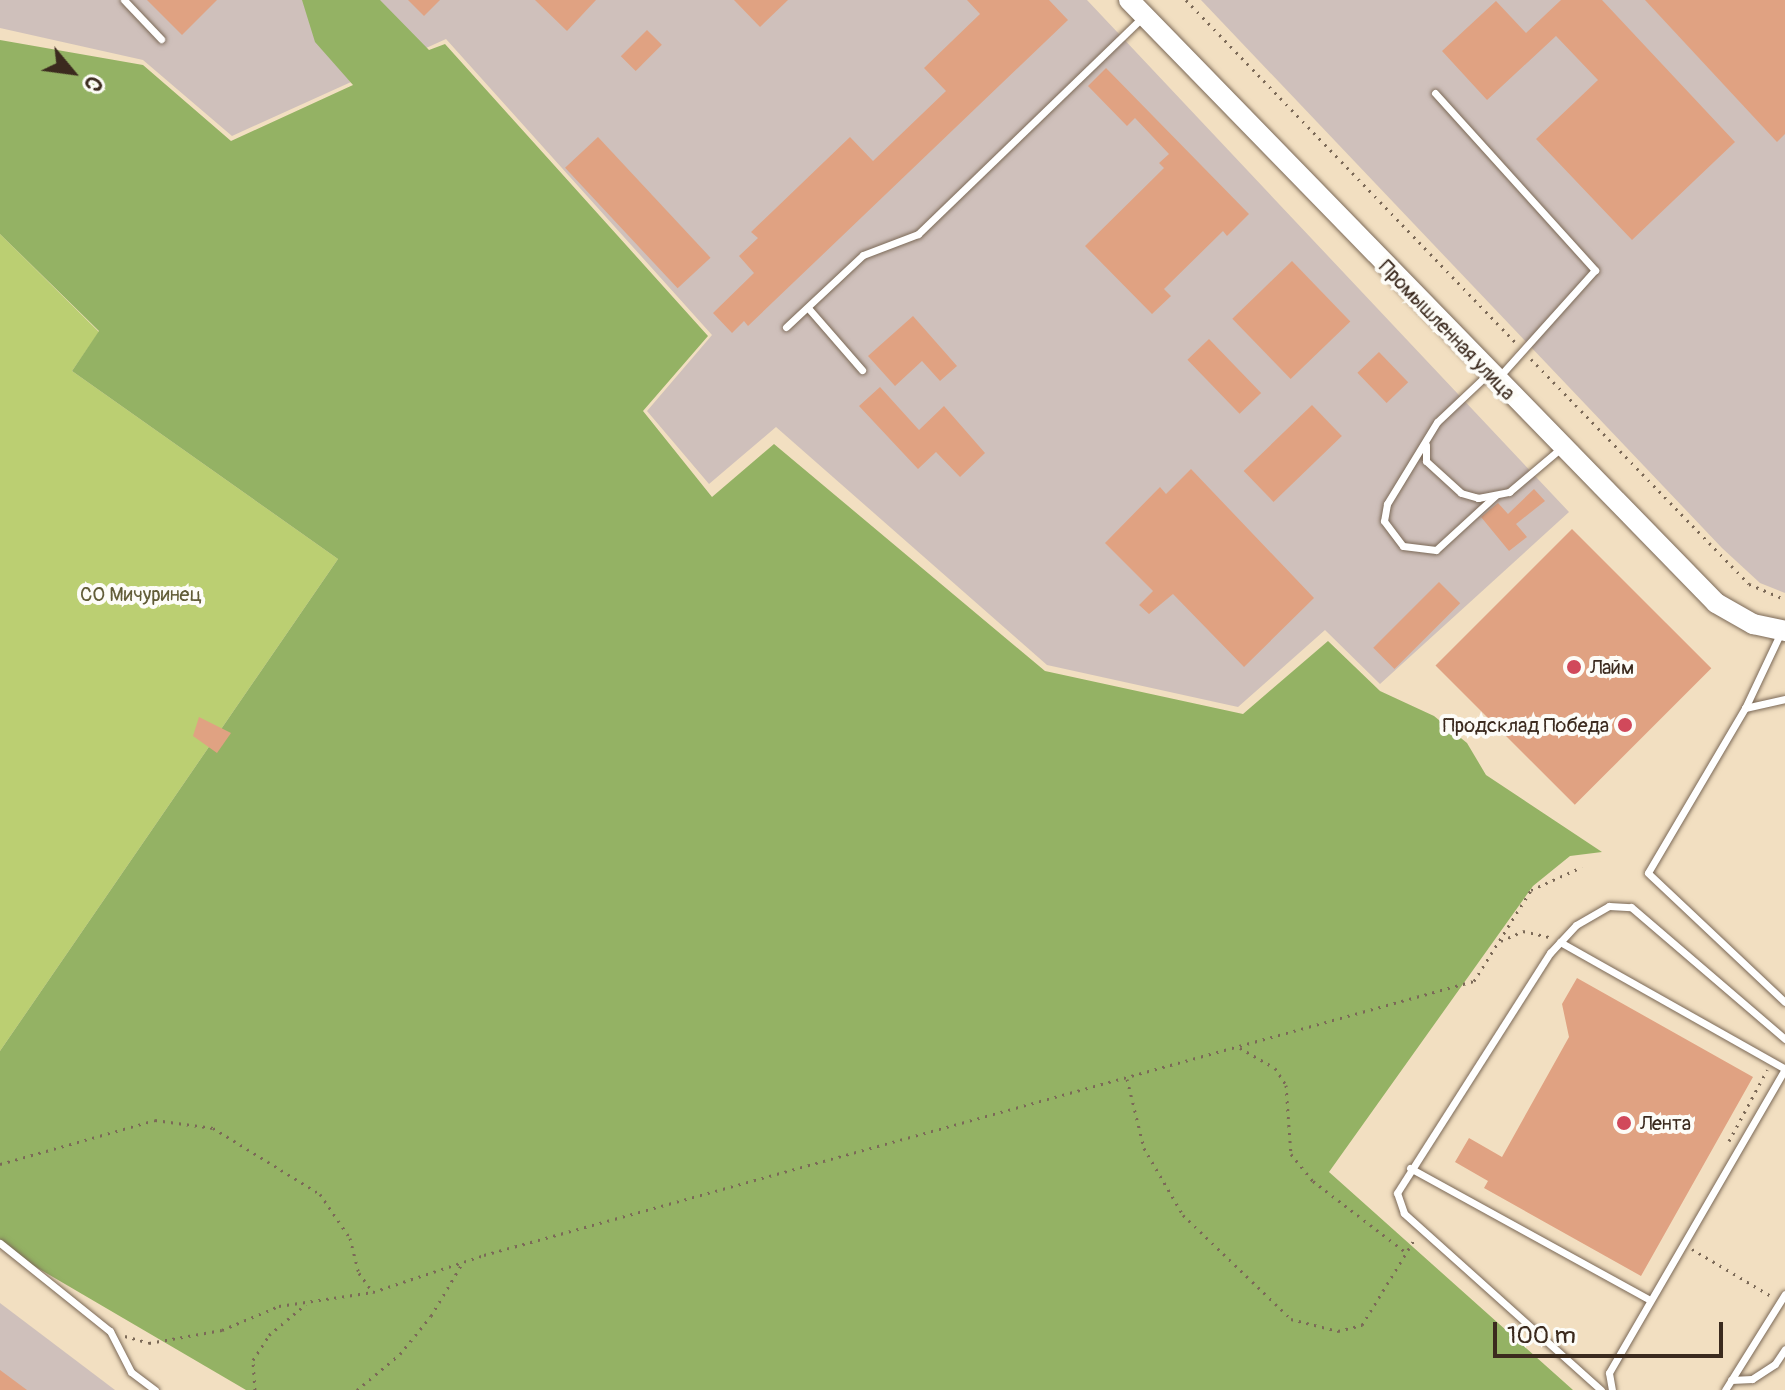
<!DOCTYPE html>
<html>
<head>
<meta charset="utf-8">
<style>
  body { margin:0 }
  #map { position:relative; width:1785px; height:1390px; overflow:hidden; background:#f2dfc1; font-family:Pangolin,sans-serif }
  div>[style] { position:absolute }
  .industrial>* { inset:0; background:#cfc0bb }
  .green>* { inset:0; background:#bbcf72 }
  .forest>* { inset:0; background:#94b264 }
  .building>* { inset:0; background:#e0a282; transform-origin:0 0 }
  .path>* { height:3px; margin-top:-1.5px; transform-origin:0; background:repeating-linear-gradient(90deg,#7b6957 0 2px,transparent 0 8px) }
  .roads { filter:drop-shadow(0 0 2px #7b6957) drop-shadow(0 0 2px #7b6957) }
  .service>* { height:7px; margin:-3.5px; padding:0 3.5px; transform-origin:3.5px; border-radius:3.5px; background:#fff }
  .secondary>* { height:20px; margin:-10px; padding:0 10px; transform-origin:10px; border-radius:10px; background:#fff }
  .dots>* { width:22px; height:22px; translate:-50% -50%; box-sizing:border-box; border:4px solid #fdfcf7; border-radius:50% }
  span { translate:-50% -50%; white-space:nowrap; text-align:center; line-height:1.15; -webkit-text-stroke:8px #fdfcf7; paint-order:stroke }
  .street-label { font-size:20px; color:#3b2a1e }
  .park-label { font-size:20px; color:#615c37 }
  .poi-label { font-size:20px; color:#3b2a1e }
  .left { translate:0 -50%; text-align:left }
  .right { translate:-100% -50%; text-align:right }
  .north { position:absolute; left:32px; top:32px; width:80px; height:80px; -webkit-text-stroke:6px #fdfcf7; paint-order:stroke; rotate:119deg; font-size:22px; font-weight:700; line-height:32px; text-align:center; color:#3b2a1e }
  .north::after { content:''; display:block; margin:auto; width:28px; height:36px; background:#3b2a1e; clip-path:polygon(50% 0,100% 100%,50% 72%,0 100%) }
  .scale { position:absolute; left:1493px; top:1322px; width:230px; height:36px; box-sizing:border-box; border:4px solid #3b2a1e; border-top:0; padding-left:10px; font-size:24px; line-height:28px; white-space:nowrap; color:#3b2a1e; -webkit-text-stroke:6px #fdfcf7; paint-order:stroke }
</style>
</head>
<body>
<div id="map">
  <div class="industrial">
    <i style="clip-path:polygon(0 0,1087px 0,1569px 512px,1380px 684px,1325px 630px,1238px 707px,1047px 665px,776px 427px,709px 484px,647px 411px,712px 335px,446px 39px,232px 136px,143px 60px,0 28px)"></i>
    <i style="clip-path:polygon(1201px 0,1785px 0,1785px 593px,1760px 583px,1722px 548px)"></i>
    <i style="clip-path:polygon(0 1303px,115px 1390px,0 1390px)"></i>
  </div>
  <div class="green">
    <i style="clip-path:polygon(0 234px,99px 332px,72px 371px,338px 559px,0 1051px)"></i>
  </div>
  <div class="forest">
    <i style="clip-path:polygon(302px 0,380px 0,429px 50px,445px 44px,708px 336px,643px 411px,712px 497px,774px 444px,1045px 671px,1243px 714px,1328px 641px,1380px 691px,1434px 716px,1467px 743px,1486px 775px,1602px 852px,1570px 856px,1533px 886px,1329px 1172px,1573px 1390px,246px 1390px,0 1246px,0 1051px,338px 559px,72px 371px,99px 331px,0 234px,0 40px,143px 65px,231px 141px,353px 85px,315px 42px)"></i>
  </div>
  <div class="building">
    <i style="clip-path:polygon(147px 0,217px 0,182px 35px)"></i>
    <i style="clip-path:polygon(408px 0,440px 0,424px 16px)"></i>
    <i style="clip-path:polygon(535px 0,596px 0,567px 31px)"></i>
    <i style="clip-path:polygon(734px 0,788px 0,760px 27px)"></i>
    <i style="clip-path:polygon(967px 0,1049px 0,1068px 20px,748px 326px,744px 321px,732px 333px,713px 313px,754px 273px,739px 256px,758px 238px,751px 232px,850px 137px,873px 161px,946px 91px,924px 68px,980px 14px)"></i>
    <i style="clip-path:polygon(1561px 0,1602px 0,1735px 142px,1632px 240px,1536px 139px,1598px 80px,1556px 36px,1487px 100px,1442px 51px,1496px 1px,1526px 33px)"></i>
    <i style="clip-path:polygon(1645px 0,1785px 0,1785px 134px,1777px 142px)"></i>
    <i style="left:647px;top:30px;width:21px;height:37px;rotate:45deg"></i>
    <i style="clip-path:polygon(1106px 68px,1249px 214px,1227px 236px,1223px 231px,1164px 289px,1171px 296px,1152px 314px,1085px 246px,1164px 168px,1159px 163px,1169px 154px,1135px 118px,1127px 126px,1088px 86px)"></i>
    <i style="left:598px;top:137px;width:165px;height:45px;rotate:47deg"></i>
    <i style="left:1292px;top:261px;width:84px;height:83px;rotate:46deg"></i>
    <i style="clip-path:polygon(913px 316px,957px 366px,940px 381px,922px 361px,895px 386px,868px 356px)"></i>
    <i style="left:1209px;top:339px;width:75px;height:30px;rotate:46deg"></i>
    <i style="left:1379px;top:352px;width:42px;height:30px;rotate:46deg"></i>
    <i style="clip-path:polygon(880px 387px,919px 430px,944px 406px,985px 453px,960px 477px,936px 452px,918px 469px,859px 406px)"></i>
    <i style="left:1312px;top:405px;width:43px;height:95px;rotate:46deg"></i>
    <i style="clip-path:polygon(1191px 469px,1314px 598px,1244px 667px,1173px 594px,1149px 614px,1139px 605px,1153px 591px,1105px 543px,1160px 487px,1166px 494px)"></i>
    <i style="clip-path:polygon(1534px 489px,1545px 501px,1516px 524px,1527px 537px,1509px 551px,1481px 517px,1498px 503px,1508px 514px)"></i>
    <i style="left:1572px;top:529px;width:197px;height:193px;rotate:45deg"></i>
    <i style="left:1439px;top:582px;width:30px;height:93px;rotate:45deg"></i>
    <i style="clip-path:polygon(199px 717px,231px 733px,217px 753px,193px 736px)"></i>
    <i style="clip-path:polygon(1577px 978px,1753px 1077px,1641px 1276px,1484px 1188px,1488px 1181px,1455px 1162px,1469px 1138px,1502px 1157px,1569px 1037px,1562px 1004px)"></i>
    <i style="clip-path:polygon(0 1370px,27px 1390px,0 1390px)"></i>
  </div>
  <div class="path">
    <i style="left:1186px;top:0;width:475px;rotate:46.1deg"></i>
    <i style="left:1531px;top:359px;width:313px;rotate:45.9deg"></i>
    <i style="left:1749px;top:584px;width:39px;rotate:23deg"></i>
    <i style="left:1501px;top:941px;width:24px;rotate:-24deg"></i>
    <i style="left:1523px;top:931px;width:28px;rotate:13deg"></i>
    <i style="left:1240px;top:1048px;width:40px;rotate:29.7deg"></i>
    <i style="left:1275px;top:1068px;width:20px;rotate:57deg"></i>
    <i style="left:1286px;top:1085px;width:69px;rotate:85.9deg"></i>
    <i style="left:1291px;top:1154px;width:35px;rotate:51deg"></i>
    <i style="left:1313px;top:1181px;width:118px;rotate:37.5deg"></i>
    <i style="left:1127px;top:1079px;width:71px;rotate:76.2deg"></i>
    <i style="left:1144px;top:1148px;width:78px;rotate:59.8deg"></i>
    <i style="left:1183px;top:1215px;width:150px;rotate:43.9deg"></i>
    <i style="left:1291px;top:1319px;width:49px;rotate:14.3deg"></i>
    <i style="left:1338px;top:1331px;width:25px;rotate:-14deg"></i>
    <i style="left:1362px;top:1325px;width:103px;rotate:-58.5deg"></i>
    <i style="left:1729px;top:1141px;width:81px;rotate:-61.8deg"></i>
    <i style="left:0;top:1164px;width:161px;rotate:-15.8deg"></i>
    <i style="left:155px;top:1120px;width:59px;rotate:7.9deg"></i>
    <i style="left:213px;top:1128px;width:126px;rotate:31.7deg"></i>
    <i style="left:320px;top:1194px;width:53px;rotate:55.7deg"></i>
    <i style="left:350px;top:1238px;width:36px;rotate:76deg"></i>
    <i style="left:359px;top:1273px;width:24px;rotate:54deg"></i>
    <i style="left:1692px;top:1249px;width:92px;rotate:30.7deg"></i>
    <i style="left:125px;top:1336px;width:25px;rotate:16deg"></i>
    <i style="left:149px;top:1343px;width:74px;rotate:-10.1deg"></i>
    <i style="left:222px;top:1330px;width:62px;rotate:-22.8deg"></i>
    <i style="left:279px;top:1306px;width:95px;rotate:-8.5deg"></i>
    <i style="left:373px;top:1292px;width:117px;rotate:-18.4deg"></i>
    <i style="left:484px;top:1255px;width:1027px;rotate:-15.47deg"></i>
    <i style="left:1474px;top:981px;width:107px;rotate:-57.9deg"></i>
    <i style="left:1531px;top:890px;width:56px;rotate:-24.3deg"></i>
    <i style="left:255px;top:1390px;width:30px;rotate:-94deg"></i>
    <i style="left:253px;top:1360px;width:30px;rotate:-57deg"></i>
    <i style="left:269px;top:1335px;width:48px;rotate:-40deg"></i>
    <i style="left:357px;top:1390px;width:56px;rotate:-39.9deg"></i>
    <i style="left:400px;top:1354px;width:49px;rotate:-50.8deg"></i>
    <i style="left:431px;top:1316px;width:63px;rotate:-59.3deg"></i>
  </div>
  <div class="roads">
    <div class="service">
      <i style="left:124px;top:0;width:54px;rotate:46.5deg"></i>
      <i style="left:1435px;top:93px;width:239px;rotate:47.9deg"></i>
      <i style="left:1595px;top:270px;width:142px;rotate:131.9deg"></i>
      <i style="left:809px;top:309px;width:81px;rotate:49deg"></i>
      <i style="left:786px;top:327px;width:105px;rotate:-43.1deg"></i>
      <i style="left:863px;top:255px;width:59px;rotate:-20.9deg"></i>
      <i style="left:918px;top:234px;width:313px;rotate:-44deg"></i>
      <i style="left:1489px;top:373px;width:71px;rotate:136.7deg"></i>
      <i style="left:1437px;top:422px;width:96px;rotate:121.4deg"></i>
      <i style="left:1387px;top:504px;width:17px;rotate:100deg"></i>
      <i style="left:1384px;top:521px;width:31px;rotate:53deg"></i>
      <i style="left:1403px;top:546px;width:33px;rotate:7deg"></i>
      <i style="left:1436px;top:550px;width:81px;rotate:-42.5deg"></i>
      <i style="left:1426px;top:445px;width:16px;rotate:90deg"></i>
      <i style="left:1426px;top:461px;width:47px;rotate:42.4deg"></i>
      <i style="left:1461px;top:493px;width:18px;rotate:16deg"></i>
      <i style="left:1478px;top:498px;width:32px;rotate:-11deg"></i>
      <i style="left:1509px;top:492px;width:68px;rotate:-40.2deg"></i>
      <i style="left:1781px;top:632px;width:84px;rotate:115.3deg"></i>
      <i style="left:1745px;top:708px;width:41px;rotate:-12.7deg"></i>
      <i style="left:1745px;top:708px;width:191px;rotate:120.5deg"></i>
      <i style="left:1648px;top:873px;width:188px;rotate:43.3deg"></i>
      <i style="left:1560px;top:942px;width:258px;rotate:29.4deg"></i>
      <i style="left:1785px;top:1069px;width:351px;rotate:120.1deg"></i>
      <i style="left:1609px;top:1373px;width:17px;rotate:80deg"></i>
      <i style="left:1410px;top:1168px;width:274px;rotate:28.8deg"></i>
      <i style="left:0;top:1243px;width:141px;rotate:38.7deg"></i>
      <i style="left:110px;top:1331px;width:46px;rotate:62.9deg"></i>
      <i style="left:131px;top:1372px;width:30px;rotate:37deg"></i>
      <i style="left:1731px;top:1380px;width:21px;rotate:-3deg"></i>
      <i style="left:1752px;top:1379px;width:27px;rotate:-33deg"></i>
      <i style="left:1775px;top:1364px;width:18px;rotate:-56deg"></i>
      <i style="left:1601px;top:1390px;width:265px;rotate:-138.1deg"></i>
      <i style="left:1404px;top:1213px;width:21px;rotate:-109deg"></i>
      <i style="left:1397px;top:1193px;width:285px;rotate:-57.5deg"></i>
      <i style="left:1550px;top:953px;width:38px;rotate:-47deg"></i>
      <i style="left:1576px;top:925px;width:38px;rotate:-30deg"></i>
      <i style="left:1609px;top:906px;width:22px;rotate:3deg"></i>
      <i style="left:1631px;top:907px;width:203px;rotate:40.6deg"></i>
      <i style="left:1725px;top:1390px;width:113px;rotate:-58deg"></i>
    </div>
    <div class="secondary">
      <i style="left:1129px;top:0;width:842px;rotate:45.77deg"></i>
      <i style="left:1716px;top:603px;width:43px;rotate:29.6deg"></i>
      <i style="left:1753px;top:624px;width:33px;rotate:12deg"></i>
    </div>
  </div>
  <div class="dots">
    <i style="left:1574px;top:667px;background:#d1495b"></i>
    <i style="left:1625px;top:725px;background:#d1495b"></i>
    <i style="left:1624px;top:1123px;background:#d1495b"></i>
  </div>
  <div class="street-label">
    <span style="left:1447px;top:330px;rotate:46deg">Промышленная улица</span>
  </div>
  <div class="park-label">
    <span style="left:141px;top:594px">СО Мичуринец</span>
  </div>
  <div class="poi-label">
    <span class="left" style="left:1590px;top:667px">Лайм</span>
    <span class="right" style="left:1609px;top:725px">Продсклад Победа</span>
    <span class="left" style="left:1640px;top:1123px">Лента</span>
  </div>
  <div class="north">С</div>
  <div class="scale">100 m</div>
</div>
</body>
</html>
